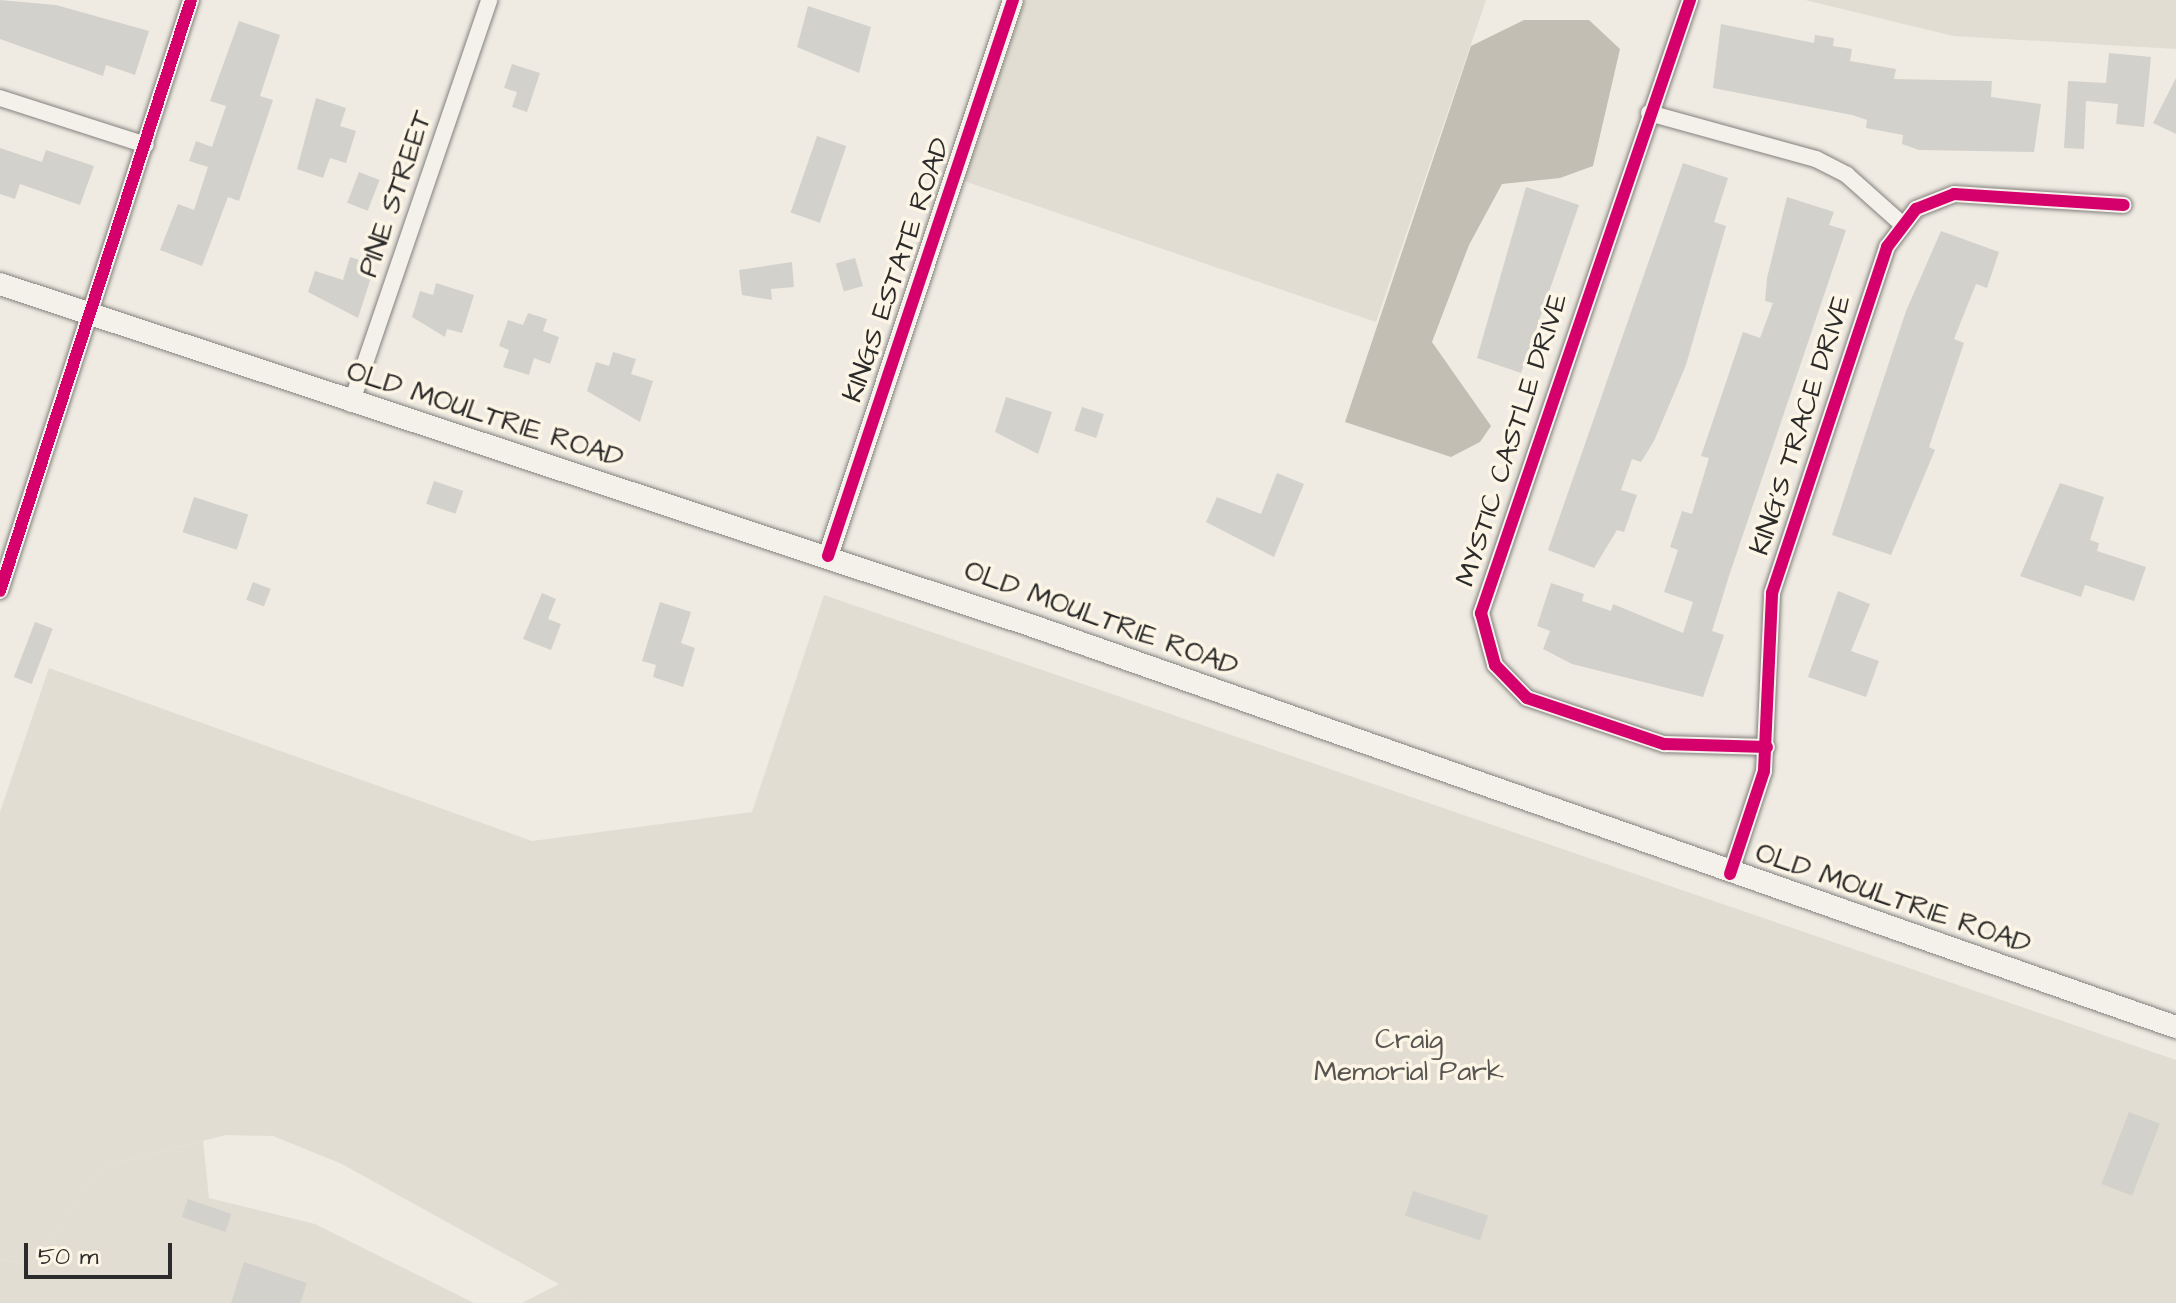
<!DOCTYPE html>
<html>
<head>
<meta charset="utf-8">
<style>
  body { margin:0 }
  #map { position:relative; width:2176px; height:1303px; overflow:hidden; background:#efebe3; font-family:"Architects Daughter",sans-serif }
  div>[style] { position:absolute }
  .built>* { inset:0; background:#e2ddd2 }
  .green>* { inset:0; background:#e1ddd2 }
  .water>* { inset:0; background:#c2beb4 }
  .building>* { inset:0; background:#d3d1cb; transform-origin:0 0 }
  .roads { filter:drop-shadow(0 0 2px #83817e) drop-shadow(0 0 2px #83817e) }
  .minor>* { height:16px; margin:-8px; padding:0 8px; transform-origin:8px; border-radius:8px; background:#f4f1eb }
  .tertiary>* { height:20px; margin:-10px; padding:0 10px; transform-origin:10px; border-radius:10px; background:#f4f1eb }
  .secondary>* { height:22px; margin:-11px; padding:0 11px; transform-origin:11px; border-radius:11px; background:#f4f1eb }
  .cycleway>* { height:12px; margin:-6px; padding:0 6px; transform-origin:6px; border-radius:6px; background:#d6006c }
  span { translate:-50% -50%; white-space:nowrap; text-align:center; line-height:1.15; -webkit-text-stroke:7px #fcf5e5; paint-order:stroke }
  .street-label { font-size:28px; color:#2b2b2b }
  .park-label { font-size:28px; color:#565451 }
  .scale { position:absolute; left:24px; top:1243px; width:148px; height:36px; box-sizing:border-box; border:4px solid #2b2b2b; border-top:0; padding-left:10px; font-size:24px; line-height:28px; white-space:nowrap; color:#2b2b2b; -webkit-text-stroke:6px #fcf5e5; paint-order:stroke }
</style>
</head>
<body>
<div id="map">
  <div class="built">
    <i style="clip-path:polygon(203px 1141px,209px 1198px,315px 1224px,474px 1303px,0 1303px,0 1260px,32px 1264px,101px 1167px)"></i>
    <i style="clip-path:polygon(559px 1284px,579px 1303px,522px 1303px)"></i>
  </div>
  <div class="green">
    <i style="clip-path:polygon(1025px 0,1486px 0,1376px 322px,964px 181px)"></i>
    <i style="clip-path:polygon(1805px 0,2176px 0,2176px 49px,1953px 36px)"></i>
    <i style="clip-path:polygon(824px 595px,2176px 1060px,2176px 1303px,579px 1303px,559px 1284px,342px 1164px,273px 1136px,226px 1135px,101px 1167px,32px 1264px,0 1260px,0 812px,49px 668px,532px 841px,752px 812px)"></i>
  </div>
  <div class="water">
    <i style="clip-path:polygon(1524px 20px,1589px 20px,1620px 49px,1593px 166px,1560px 178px,1502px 184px,1469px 245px,1432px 342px,1491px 426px,1480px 442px,1451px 457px,1345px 422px,1471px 46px)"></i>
  </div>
  <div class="building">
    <i style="clip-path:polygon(0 0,56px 5px,149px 31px,135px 75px,106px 65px,103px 76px,0 39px)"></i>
    <i style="clip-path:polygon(808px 6px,871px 27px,859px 73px,797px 47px)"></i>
    <i style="clip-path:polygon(239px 21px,280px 35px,260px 96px,273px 100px,239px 201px,228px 197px,202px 266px,160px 250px,178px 204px,194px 210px,208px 167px,189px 161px,196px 141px,212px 147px,226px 106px,210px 101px)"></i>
    <i style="clip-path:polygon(1721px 24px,1814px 43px,1815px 35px,1834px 38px,1833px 46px,1852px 49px,1850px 61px,1896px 69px,1894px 79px,1992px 81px,1991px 97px,2041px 104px,2034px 152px,1919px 150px,1902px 144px,1903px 135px,1866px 128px,1867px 120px,1852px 115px,1713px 88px)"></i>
    <i style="clip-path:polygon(2109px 53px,2151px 57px,2144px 127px,2116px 124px,2118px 104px,2086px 101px,2084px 149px,2064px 148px,2068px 81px,2106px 83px)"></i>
    <i style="clip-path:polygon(512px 64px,540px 73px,527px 112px,512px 107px,517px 92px,504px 88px)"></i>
    <i style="clip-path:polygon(2176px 78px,2176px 134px,2153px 123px)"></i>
    <i style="clip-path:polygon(316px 98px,346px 108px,340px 126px,356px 131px,346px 163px,330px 158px,323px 178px,297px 169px)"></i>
    <i style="left:817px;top:136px;width:31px;height:81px;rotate:19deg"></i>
    <i style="clip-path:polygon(0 148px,42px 162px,46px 150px,94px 166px,80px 205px,20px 184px,15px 199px,0 194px)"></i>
    <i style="clip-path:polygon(1683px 163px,1728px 178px,1714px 222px,1726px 226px,1686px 365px,1654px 441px,1641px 462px,1632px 459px,1621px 490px,1637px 495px,1624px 532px,1617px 530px,1594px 568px,1548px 550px)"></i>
    <i style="left:359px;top:172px;width:22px;height:33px;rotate:21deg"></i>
    <i style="clip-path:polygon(1526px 187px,1579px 205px,1521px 373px,1477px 358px)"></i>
    <i style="clip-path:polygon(1787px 197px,1834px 212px,1829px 225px,1846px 230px,1729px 576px,1712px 631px,1724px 635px,1703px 697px,1572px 664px,1543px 649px,1550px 631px,1537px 626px,1551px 583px,1584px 594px,1582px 601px,1611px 611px,1613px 604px,1683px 633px,1693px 602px,1664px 592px,1678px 550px,1670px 547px,1682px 511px,1692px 514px,1709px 458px,1701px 456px,1743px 332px,1760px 338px,1773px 303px,1765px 301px,1767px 278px)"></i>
    <i style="clip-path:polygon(1941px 231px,1999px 252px,1987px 288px,1976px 284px,1954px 339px,1964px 343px,1929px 447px,1935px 450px,1891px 555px,1832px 535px,1906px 311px)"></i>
    <i style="clip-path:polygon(350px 257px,375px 265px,358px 318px,308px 292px,315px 271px,343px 280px)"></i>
    <i style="left:855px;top:258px;width:29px;height:20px;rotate:74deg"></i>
    <i style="clip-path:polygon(792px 262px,794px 287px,771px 289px,772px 300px,742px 295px,739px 270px)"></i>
    <i style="clip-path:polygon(436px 283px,474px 295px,462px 333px,447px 329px,445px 337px,412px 317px,420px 291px,433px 295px)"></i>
    <i style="clip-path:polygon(528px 313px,547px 319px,543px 331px,559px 337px,550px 364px,534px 358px,529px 375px,503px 367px,509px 350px,499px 346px,508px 320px,523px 325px)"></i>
    <i style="clip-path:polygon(613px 352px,636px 359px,631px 374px,653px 381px,640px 422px,587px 391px,596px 362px,609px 366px)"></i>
    <i style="clip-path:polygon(1006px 397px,1052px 412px,1038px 454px,995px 432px)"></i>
    <i style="left:1082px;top:407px;width:23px;height:25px;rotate:18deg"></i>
    <i style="clip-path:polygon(1277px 473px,1304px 484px,1274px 557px,1206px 522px,1217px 497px,1261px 514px)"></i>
    <i style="left:434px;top:481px;width:31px;height:24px;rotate:19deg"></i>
    <i style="clip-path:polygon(2060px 483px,2104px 497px,2090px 540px,2099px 543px,2097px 551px,2146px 567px,2134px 601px,2085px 585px,2081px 597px,2020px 576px)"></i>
    <i style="left:194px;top:497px;width:57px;height:37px;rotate:18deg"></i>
    <i style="left:253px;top:582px;width:19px;height:19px;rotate:21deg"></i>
    <i style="clip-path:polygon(1838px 591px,1870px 604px,1851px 651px,1879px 661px,1866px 697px,1808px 677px)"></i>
    <i style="clip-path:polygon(542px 593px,556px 599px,548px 619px,561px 624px,551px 650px,523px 639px)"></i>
    <i style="clip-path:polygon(660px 602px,691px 612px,681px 643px,695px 648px,683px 687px,653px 677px,656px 665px,642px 661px)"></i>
    <i style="left:35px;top:622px;width:19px;height:59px;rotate:21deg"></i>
    <i style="left:2129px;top:1112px;width:33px;height:77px;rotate:21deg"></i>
    <i style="left:1413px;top:1191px;width:79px;height:26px;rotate:18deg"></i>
    <i style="left:188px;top:1199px;width:46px;height:19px;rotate:19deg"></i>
    <i style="clip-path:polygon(244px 1262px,307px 1283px,300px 1303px,231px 1303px)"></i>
  </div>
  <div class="roads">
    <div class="minor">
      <i style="left:1690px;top:0;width:648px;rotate:108.83deg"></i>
      <i style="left:1481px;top:613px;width:54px;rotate:74.9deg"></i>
      <i style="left:1495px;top:665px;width:46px;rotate:45.9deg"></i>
      <i style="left:1527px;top:698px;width:145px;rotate:18.6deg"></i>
      <i style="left:1664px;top:744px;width:103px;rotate:1.7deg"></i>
      <i style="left:0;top:98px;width:153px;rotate:17.8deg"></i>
      <i style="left:1649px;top:113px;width:173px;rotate:15.4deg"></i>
      <i style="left:1816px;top:159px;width:35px;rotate:27deg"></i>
      <i style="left:1847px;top:175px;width:75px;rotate:41.8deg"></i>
      <i style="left:351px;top:404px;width:427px;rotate:-71.1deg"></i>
      <i style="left:0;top:591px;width:621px;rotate:-72.09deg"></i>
      <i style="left:1730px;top:874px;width:108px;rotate:-71.7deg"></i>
      <i style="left:1764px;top:771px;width:178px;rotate:-87.4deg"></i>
      <i style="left:1772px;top:593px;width:365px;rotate:-71.6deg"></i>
      <i style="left:1887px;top:247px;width:48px;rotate:-52.7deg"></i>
      <i style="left:1916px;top:209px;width:41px;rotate:-21.5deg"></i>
      <i style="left:1954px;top:194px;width:170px;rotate:3.7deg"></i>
    </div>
    <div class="tertiary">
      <i style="left:828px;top:556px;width:586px;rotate:-71.6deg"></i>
    </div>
    <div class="secondary">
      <i style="left:0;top:284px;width:1082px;rotate:18.32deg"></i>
      <i style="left:1027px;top:624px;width:1218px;rotate:19.33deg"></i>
    </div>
  </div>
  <div class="cycleway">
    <i style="left:1690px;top:0;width:648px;rotate:108.83deg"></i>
    <i style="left:1481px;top:613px;width:54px;rotate:74.9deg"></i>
    <i style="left:1495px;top:665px;width:46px;rotate:45.9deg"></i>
    <i style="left:1527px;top:698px;width:145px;rotate:18.6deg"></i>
    <i style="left:1664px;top:744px;width:103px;rotate:1.7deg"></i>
    <i style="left:828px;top:556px;width:586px;rotate:-71.6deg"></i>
    <i style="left:0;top:591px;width:621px;rotate:-72.09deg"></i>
    <i style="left:1730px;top:874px;width:108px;rotate:-71.7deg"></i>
    <i style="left:1764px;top:771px;width:178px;rotate:-87.4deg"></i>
    <i style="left:1772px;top:593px;width:365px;rotate:-71.6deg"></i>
    <i style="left:1887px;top:247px;width:48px;rotate:-52.7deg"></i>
    <i style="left:1916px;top:209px;width:41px;rotate:-21.5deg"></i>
    <i style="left:1954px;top:194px;width:170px;rotate:3.7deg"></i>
  </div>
  <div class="street-label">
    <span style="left:396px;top:194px;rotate:-71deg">PINE STREET</span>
    <span style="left:897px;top:270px;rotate:-71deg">KINGS ESTATE ROAD</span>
    <span style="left:485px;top:415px;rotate:18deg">OLD MOULTRIE ROAD</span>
    <span style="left:1801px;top:425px;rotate:-72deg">KING'S TRACE DRIVE</span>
    <span style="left:1512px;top:440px;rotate:-72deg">MYSTIC CASTLE DRIVE</span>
    <span style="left:1101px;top:619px;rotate:20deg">OLD MOULTRIE ROAD</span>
    <span style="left:1893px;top:899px;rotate:19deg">OLD MOULTRIE ROAD</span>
  </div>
  <div class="park-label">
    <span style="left:1409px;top:1056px">Craig<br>Memorial Park</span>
  </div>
  <div class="scale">50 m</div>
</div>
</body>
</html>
